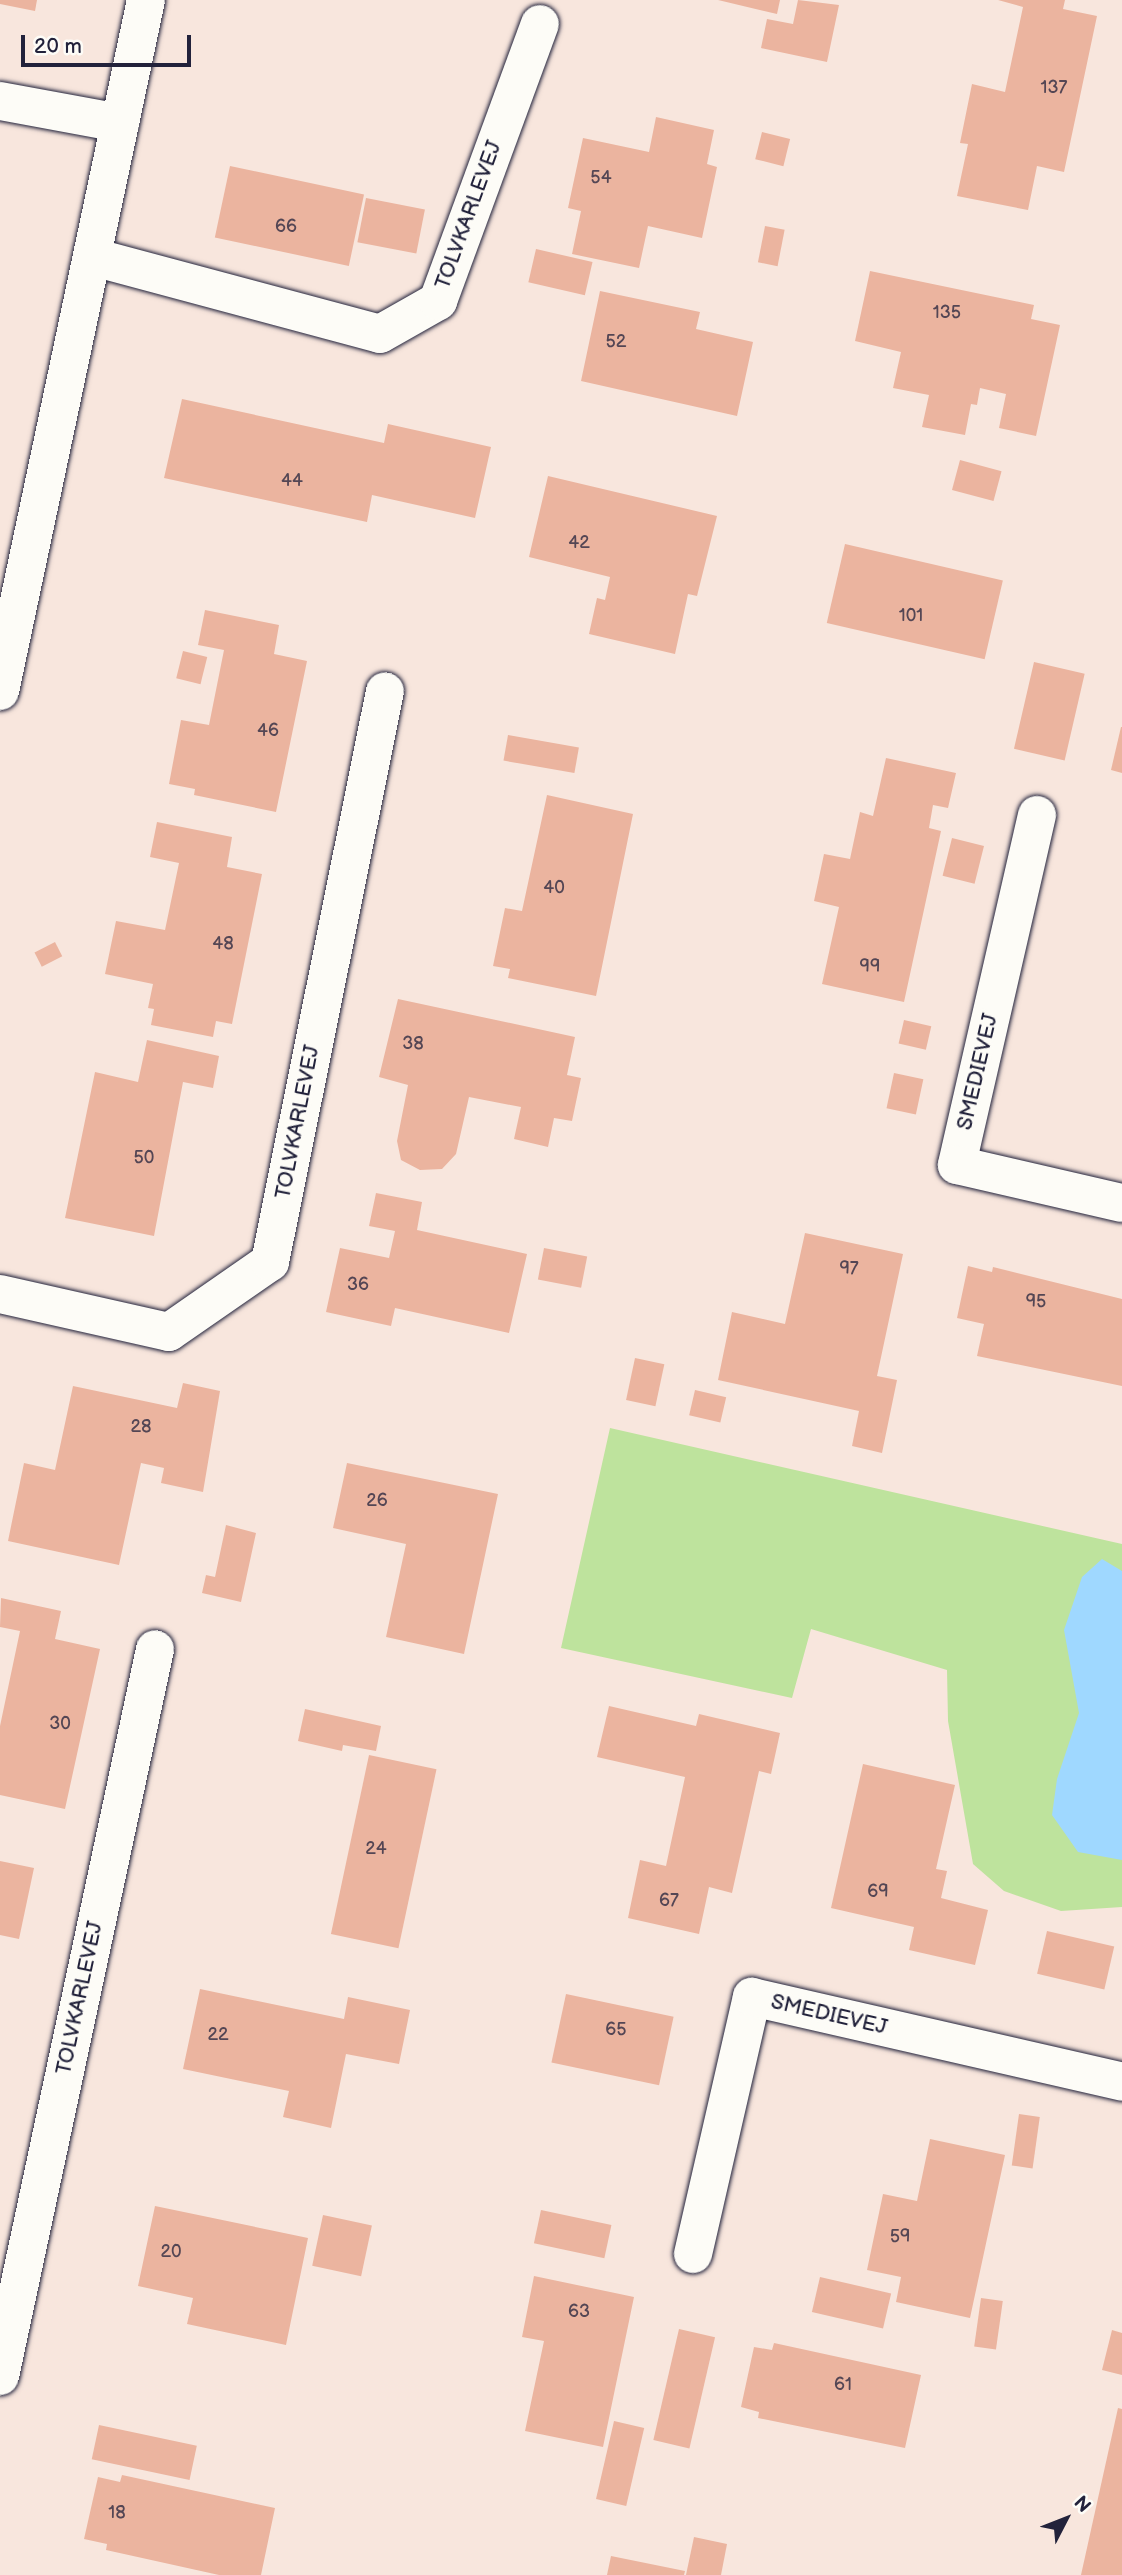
<!DOCTYPE html>
<html>
<head>
<meta charset="utf-8">
<style>
  body { margin:0 }
  #map { position:relative; width:1122px; height:2575px; overflow:hidden; background:#f8e6dd; font-family:"Balsamiq Sans",sans-serif }
  div>[style] { position:absolute }
  .green>* { inset:0; background:#bee39d }
  .water>* { inset:0; background:#9fd8ff }
  .building>* { inset:0; background:#ebb49f; transform-origin:0 0 }
  .roads { filter:drop-shadow(0 0 2px #22223b) drop-shadow(0 0 2px #22223b) }
  .minor>* { height:38px; margin:-19px; padding:0 19px; transform-origin:19px; border-radius:19px; background:#fdfcf7 }
  span { translate:-50% -50%; white-space:nowrap; text-align:center; line-height:1.15; -webkit-text-stroke:7px #fdfcf7; paint-order:stroke }
  .number-label { font-size:18px; color:#544654 }
  .number-label span { -webkit-text-stroke-width:0 }
  .street-label { font-size:21px; color:#22223b }
  .north { position:absolute; left:1031px; top:2484px; width:70px; height:70px; -webkit-text-stroke:5px #fdfcf7; paint-order:stroke; rotate:48deg; font-size:19px; font-weight:700; line-height:28px; text-align:center; color:#22223b }
  .north::after { content:''; display:block; margin:auto; width:24px; height:32px; background:#22223b; clip-path:polygon(50% 0,100% 100%,50% 72%,0 100%) }
  .scale { position:absolute; left:21px; top:35px; width:170px; height:32px; box-sizing:border-box; border:4px solid #22223b; border-top:0; padding-left:9px; font-size:21px; line-height:24px; white-space:nowrap; color:#22223b; -webkit-text-stroke:5px #fdfcf7; paint-order:stroke }
</style>
</head>
<body>
<div id="map">
  <div class="green">
    <i style="clip-path:polygon(610px 1428px,1122px 1544px,1122px 1907px,1061px 1911px,1004px 1891px,973px 1864px,948px 1721px,947px 1670px,811px 1629px,792px 1698px,561px 1648px)"></i>
  </div>
  <div class="water">
    <i style="clip-path:polygon(1102px 1559px,1122px 1571px,1122px 1860px,1078px 1852px,1052px 1815px,1057px 1779px,1079px 1713px,1064px 1630px,1082px 1577px)"></i>
  </div>
  <div class="building">
    <i style="clip-path:polygon(0 0,37px 0,35px 11px,0 4px)"></i>
    <i style="clip-path:polygon(718px 0,780px 0,777px 14px)"></i>
    <i style="clip-path:polygon(798px 0,839px 5px,827px 62px,761px 48px,767px 19px,793px 24px)"></i>
    <i style="clip-path:polygon(998px 0,1065px 0,1063px 9px,1097px 16px,1064px 172px,1037px 166px,1028px 210px,957px 196px,968px 144px,960px 143px,972px 84px,1005px 92px,1023px 7px)"></i>
    <i style="clip-path:polygon(656px 117px,714px 130px,707px 164px,717px 167px,702px 238px,648px 226px,639px 268px,572px 254px,581px 211px,568px 208px,583px 138px,649px 152px)"></i>
    <i style="left:762px;top:132px;width:29px;height:28px;rotate:14deg"></i>
    <i style="left:230px;top:166px;width:137px;height:73px;rotate:12deg"></i>
    <i style="left:366px;top:198px;width:60px;height:45px;rotate:11deg"></i>
    <i style="left:765px;top:226px;width:20px;height:37px;rotate:11deg"></i>
    <i style="left:536px;top:249px;width:58px;height:34px;rotate:13deg"></i>
    <i style="clip-path:polygon(870px 271px,1034px 305px,1031px 319px,1060px 325px,1036px 436px,999px 428px,1006px 394px,980px 388px,977px 405px,971px 404px,965px 435px,922px 427px,929px 395px,893px 388px,901px 352px,855px 341px)"></i>
    <i style="clip-path:polygon(600px 291px,700px 312px,696px 329px,753px 342px,737px 416px,581px 381px)"></i>
    <i style="clip-path:polygon(182px 399px,384px 443px,388px 424px,491px 447px,475px 518px,372px 495px,367px 522px,164px 478px)"></i>
    <i style="left:960px;top:460px;width:43px;height:31px;rotate:15deg"></i>
    <i style="clip-path:polygon(548px 476px,717px 516px,697px 596px,688px 594px,675px 654px,589px 634px,597px 598px,605px 600px,610px 577px,529px 557px)"></i>
    <i style="left:845px;top:544px;width:162px;height:81px;rotate:13deg"></i>
    <i style="clip-path:polygon(205px 610px,279px 625px,274px 654px,307px 661px,276px 812px,194px 795px,195px 789px,169px 784px,181px 720px,209px 725px,224px 650px,198px 645px)"></i>
    <i style="left:183px;top:651px;width:25px;height:28px;rotate:14deg"></i>
    <i style="left:1034px;top:662px;width:52px;height:89px;rotate:13deg"></i>
    <i style="clip-path:polygon(1121px 727px,1122px 727px,1122px 773px,1111px 770px)"></i>
    <i style="left:508px;top:735px;width:72px;height:26px;rotate:10deg"></i>
    <i style="clip-path:polygon(886px 758px,956px 773px,948px 808px,933px 805px,929px 828px,941px 831px,904px 1002px,822px 984px,839px 907px,814px 901px,824px 854px,850px 859px,860px 812px,873px 816px)"></i>
    <i style="clip-path:polygon(547px 795px,633px 814px,596px 996px,508px 978px,510px 969px,493px 966px,505px 908px,522px 911px)"></i>
    <i style="clip-path:polygon(157px 822px,232px 837px,227px 867px,262px 874px,232px 1024px,216px 1021px,213px 1037px,151px 1025px,154px 1009px,148px 1008px,153px 984px,105px 974px,116px 921px,165px 930px,179px 863px,150px 857px)"></i>
    <i style="left:952px;top:838px;width:33px;height:39px;rotate:14deg"></i>
    <i style="left:55px;top:942px;width:16px;height:23px;rotate:63deg"></i>
    <i style="clip-path:polygon(398px 999px,575px 1037px,567px 1075px,581px 1078px,572px 1121px,554px 1118px,548px 1147px,514px 1139px,521px 1107px,469px 1097px,456px 1154px,442px 1169px,420px 1170px,401px 1160px,397px 1141px,408px 1085px,379px 1077px)"></i>
    <i style="left:904px;top:1020px;width:28px;height:24px;rotate:13deg"></i>
    <i style="clip-path:polygon(147px 1040px,219px 1056px,213px 1088px,183px 1082px,154px 1236px,65px 1218px,95px 1072px,138px 1082px)"></i>
    <i style="left:894px;top:1073px;width:30px;height:36px;rotate:12deg"></i>
    <i style="clip-path:polygon(376px 1193px,422px 1202px,417px 1230px,527px 1254px,509px 1333px,395px 1308px,391px 1326px,326px 1312px,340px 1248px,389px 1258px,395px 1231px,369px 1226px)"></i>
    <i style="clip-path:polygon(805px 1233px,903px 1254px,877px 1376px,897px 1380px,882px 1453px,852px 1446px,859px 1411px,718px 1380px,732px 1312px,785px 1324px)"></i>
    <i style="left:544px;top:1248px;width:44px;height:32px;rotate:11deg"></i>
    <i style="clip-path:polygon(968px 1266px,992px 1272px,993px 1267px,1122px 1299px,1122px 1386px,977px 1356px,984px 1324px,957px 1318px)"></i>
    <i style="left:635px;top:1358px;width:30px;height:43px;rotate:12deg"></i>
    <i style="clip-path:polygon(183px 1383px,220px 1391px,203px 1492px,161px 1483px,164px 1468px,141px 1463px,119px 1565px,8px 1541px,24px 1463px,55px 1470px,73px 1386px,177px 1408px)"></i>
    <i style="left:695px;top:1390px;width:32px;height:26px;rotate:13deg"></i>
    <i style="clip-path:polygon(347px 1463px,498px 1494px,464px 1654px,386px 1637px,406px 1544px,333px 1528px)"></i>
    <i style="clip-path:polygon(226px 1525px,256px 1533px,241px 1602px,202px 1593px,206px 1575px,215px 1577px)"></i>
    <i style="clip-path:polygon(1px 1598px,61px 1611px,55px 1639px,100px 1649px,65px 1809px,0 1795px,0 1726px,20px 1631px,0 1627px)"></i>
    <i style="clip-path:polygon(609px 1706px,696px 1726px,699px 1714px,780px 1733px,771px 1774px,759px 1771px,732px 1893px,709px 1887px,699px 1934px,628px 1918px,640px 1860px,666px 1866px,685px 1777px,597px 1757px)"></i>
    <i style="clip-path:polygon(305px 1709px,381px 1726px,376px 1751px,343px 1745px,342px 1751px,298px 1741px)"></i>
    <i style="left:369px;top:1755px;width:69px;height:183px;rotate:12deg"></i>
    <i style="clip-path:polygon(863px 1764px,955px 1785px,936px 1869px,947px 1871px,941px 1898px,988px 1910px,975px 1965px,909px 1950px,914px 1927px,831px 1908px)"></i>
    <i style="clip-path:polygon(0 1861px,34px 1868px,19px 1939px,0 1935px)"></i>
    <i style="left:1047px;top:1931px;width:69px;height:44px;rotate:13deg"></i>
    <i style="clip-path:polygon(200px 1989px,344px 2019px,348px 1997px,410px 2010px,399px 2064px,346px 2054px,331px 2128px,283px 2117px,289px 2091px,183px 2069px)"></i>
    <i style="left:566px;top:1994px;width:110px;height:70px;rotate:12deg"></i>
    <i style="left:1019px;top:2114px;width:21px;height:52px;rotate:8deg"></i>
    <i style="clip-path:polygon(930px 2139px,1005px 2155px,970px 2318px,896px 2302px,901px 2277px,867px 2270px,883px 2194px,917px 2201px)"></i>
    <i style="clip-path:polygon(155px 2206px,308px 2238px,286px 2345px,187px 2324px,193px 2298px,138px 2286px)"></i>
    <i style="left:541px;top:2210px;width:72px;height:34px;rotate:12deg"></i>
    <i style="left:323px;top:2215px;width:50px;height:52px;rotate:12deg"></i>
    <i style="clip-path:polygon(534px 2276px,634px 2297px,603px 2447px,525px 2431px,544px 2341px,522px 2337px)"></i>
    <i style="left:820px;top:2277px;width:73px;height:36px;rotate:13deg"></i>
    <i style="left:981px;top:2298px;width:22px;height:49px;rotate:8deg"></i>
    <i style="left:679px;top:2329px;width:37px;height:114px;rotate:13deg"></i>
    <i style="clip-path:polygon(1112px 2330px,1122px 2333px,1122px 2375px,1102px 2370px)"></i>
    <i style="clip-path:polygon(774px 2343px,921px 2375px,905px 2448px,758px 2418px,759px 2412px,741px 2407px,754px 2347px,772px 2350px)"></i>
    <i style="clip-path:polygon(1118px 2408px,1122px 2409px,1122px 2575px,1081px 2575px)"></i>
    <i style="left:614px;top:2421px;width:31px;height:80px;rotate:13deg"></i>
    <i style="left:99px;top:2425px;width:100px;height:35px;rotate:12deg"></i>
    <i style="clip-path:polygon(122px 2475px,275px 2508px,261px 2575px,219px 2575px,106px 2550px,107px 2544px,84px 2539px,98px 2477px,120px 2482px)"></i>
    <i style="clip-path:polygon(694px 2537px,727px 2544px,721px 2575px,686px 2575px)"></i>
    <i style="clip-path:polygon(611px 2556px,685px 2571px,684px 2575px,607px 2575px)"></i>
  </div>
  <div class="roads">
    <div class="minor">
      <i style="left:0;top:101px;width:122px;rotate:10.4deg"></i>
      <i style="left:93px;top:257px;width:297px;rotate:15deg"></i>
      <i style="left:380px;top:334px;width:67px;rotate:-29.6deg"></i>
      <i style="left:438px;top:301px;width:295px;rotate:-69.8deg"></i>
      <i style="left:0;top:691px;width:706px;rotate:-78.07deg"></i>
      <i style="left:1037px;top:815px;width:359px;rotate:102.9deg"></i>
      <i style="left:957px;top:1165px;width:169px;rotate:13deg"></i>
      <i style="left:0;top:1294px;width:173px;rotate:12.7deg"></i>
      <i style="left:169px;top:1332px;width:123px;rotate:-34.7deg"></i>
      <i style="left:270px;top:1262px;width:582px;rotate:-78.61deg"></i>
      <i style="left:693px;top:2254px;width:264px;rotate:-77.1deg"></i>
      <i style="left:752px;top:1997px;width:380px;rotate:12.9deg"></i>
      <i style="left:0;top:2376px;width:743px;rotate:-77.96deg"></i>
    </div>
  </div>
  <div class="number-label">
    <span style="left:1054px;top:88px">137</span>
    <span style="left:601px;top:178px">54</span>
    <span style="left:286px;top:227px">66</span>
    <span style="left:947px;top:313px">135</span>
    <span style="left:616px;top:342px">52</span>
    <span style="left:292px;top:481px">44</span>
    <span style="left:579px;top:543px">42</span>
    <span style="left:911px;top:616px">101</span>
    <span style="left:268px;top:731px">46</span>
    <span style="left:554px;top:888px">40</span>
    <span style="left:223px;top:944px">48</span>
    <span style="left:870px;top:967px">99</span>
    <span style="left:413px;top:1044px">38</span>
    <span style="left:144px;top:1158px">50</span>
    <span style="left:849px;top:1269px">97</span>
    <span style="left:358px;top:1285px">36</span>
    <span style="left:1036px;top:1302px">95</span>
    <span style="left:141px;top:1427px">28</span>
    <span style="left:377px;top:1501px">26</span>
    <span style="left:60px;top:1724px">30</span>
    <span style="left:376px;top:1849px">24</span>
    <span style="left:878px;top:1892px">69</span>
    <span style="left:669px;top:1901px">67</span>
    <span style="left:616px;top:2030px">65</span>
    <span style="left:218px;top:2035px">22</span>
    <span style="left:900px;top:2237px">59</span>
    <span style="left:171px;top:2252px">20</span>
    <span style="left:579px;top:2312px">63</span>
    <span style="left:843px;top:2385px">61</span>
    <span style="left:117px;top:2513px">18</span>
  </div>
  <div class="street-label">
    <span style="left:469px;top:215px;rotate:-70deg">TOLVKARLEVEJ</span>
    <span style="left:978px;top:1072px;rotate:-77deg">SMEDIEVEJ</span>
    <span style="left:298px;top:1122px;rotate:-79deg">TOLVKARLEVEJ</span>
    <span style="left:80px;top:1998px;rotate:-78deg">TOLVKARLEVEJ</span>
    <span style="left:829px;top:2015px;rotate:13deg">SMEDIEVEJ</span>
  </div>
  <div class="north">N</div>
  <div class="scale">20 m</div>
</div>
</body>
</html>
